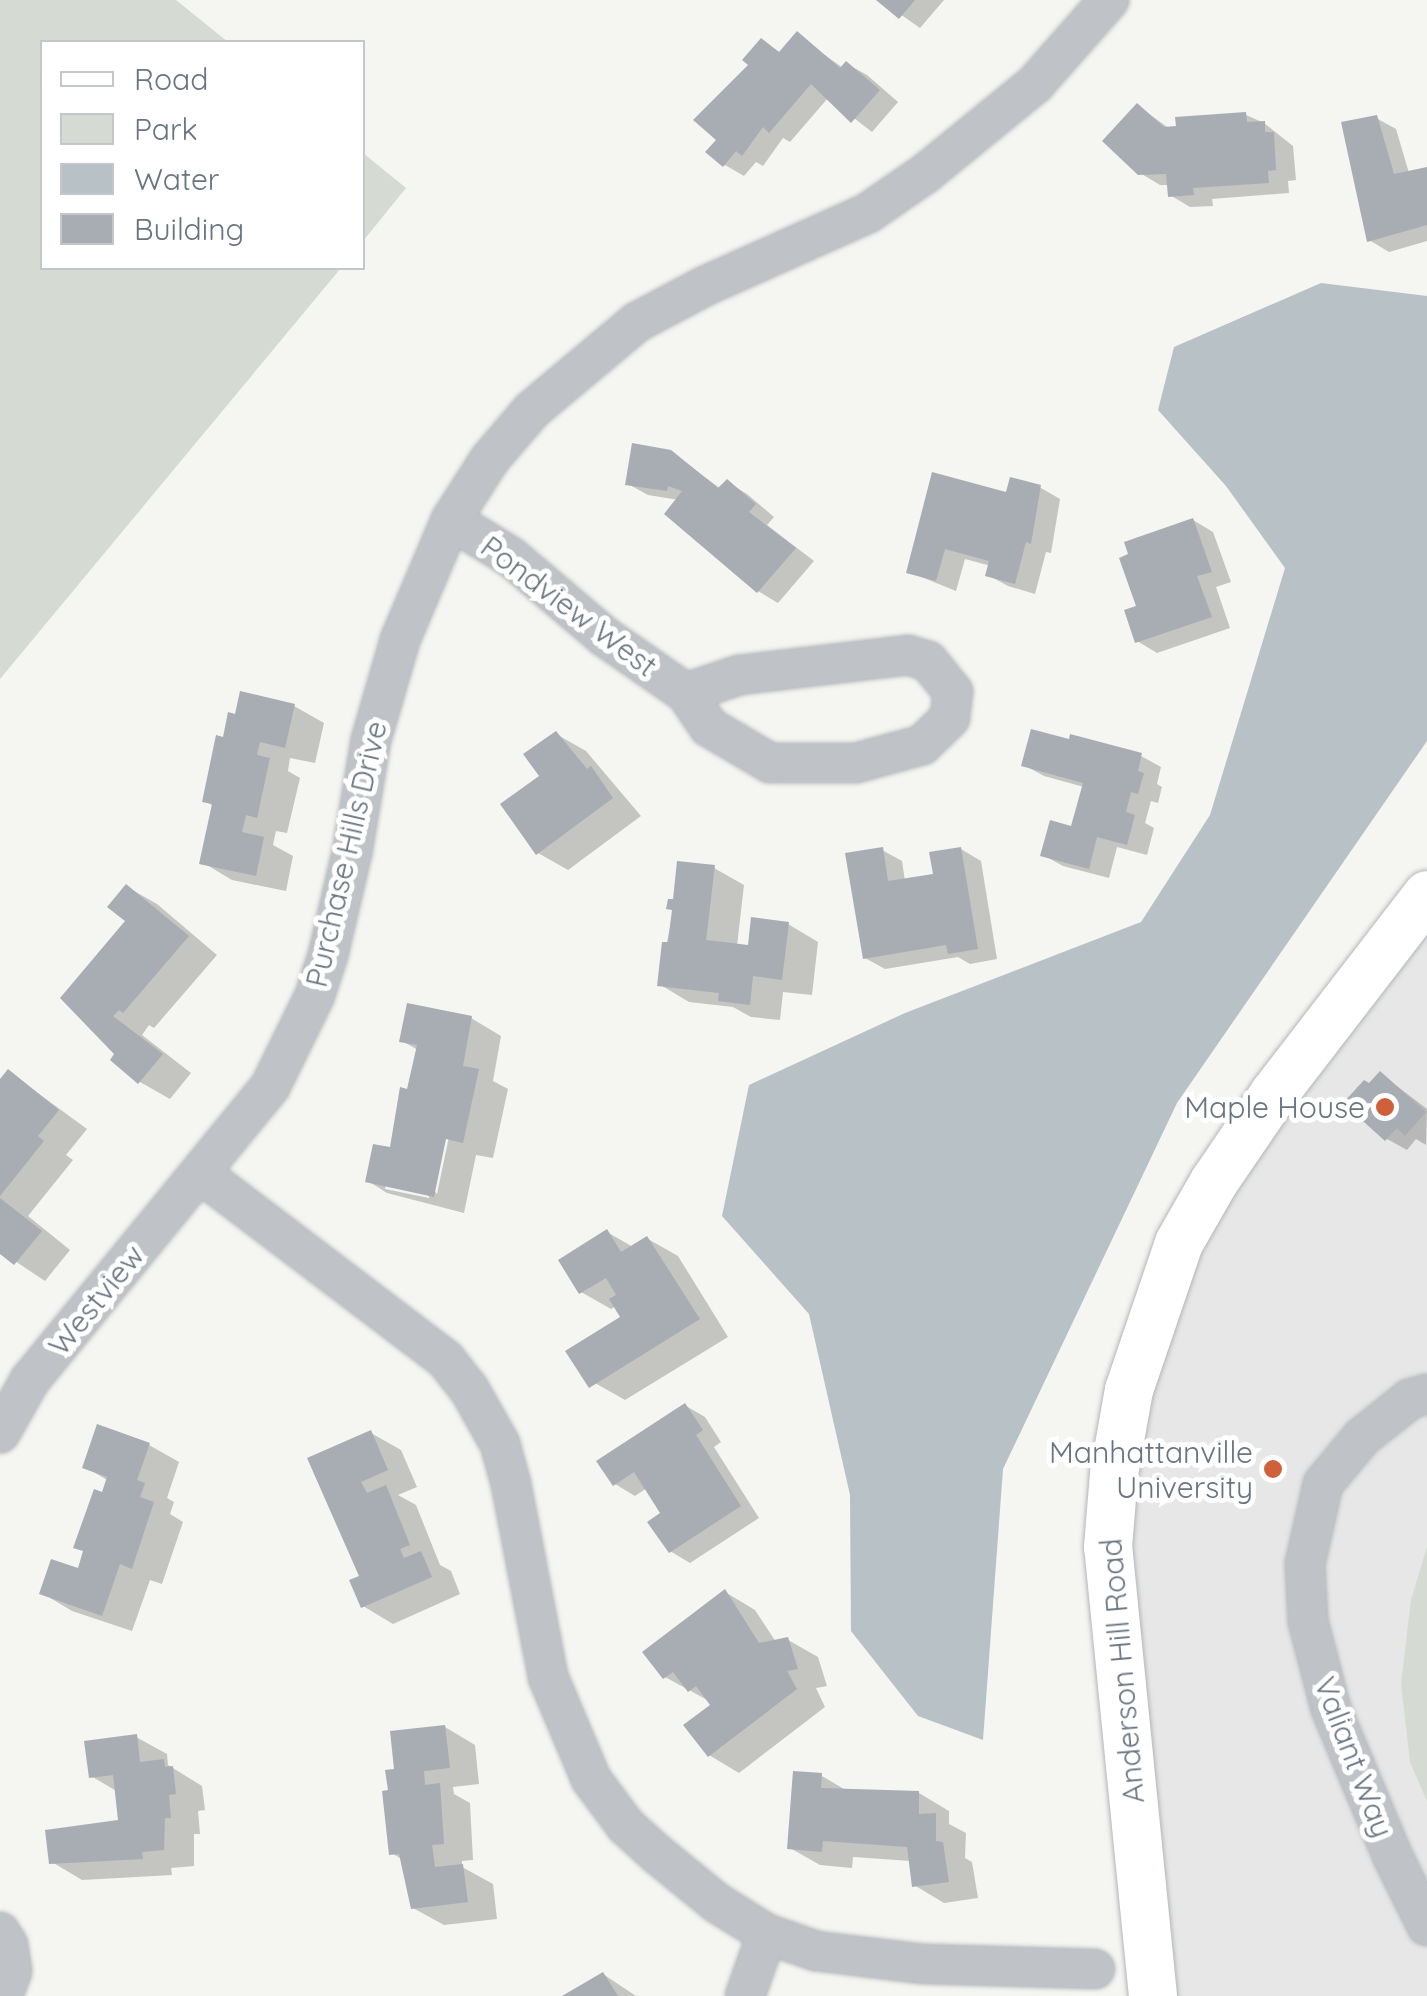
<!DOCTYPE html>
<html>
<head>
<meta charset="utf-8">
<style>
  body { margin:0 }
  #map { position:relative; width:1427px; height:1996px; overflow:hidden; background:#f5f5f2; font-family:Quicksand,sans-serif }
  div>[style] { position:absolute }
  .built>* { inset:0; background:#e6e7e6 }
  .green>* { inset:0; background:#d5dad2 }
  .water>* { inset:0; background:#b8c1c5 }
  .shadow>* { inset:0; background:#0003 }
  .building>* { inset:0; background:#a7adb2 }
  .roads { filter:drop-shadow(0 0 2px #b3b6ba) drop-shadow(0 0 2px #b3b6ba) }
  .minor>* { height:38px; margin:-19px; padding:0 19px; transform-origin:19px; border-radius:19px; background:#bfc2c6 }
  .major>* { height:48px; margin:-24px; padding:0 24px; transform-origin:24px; border-radius:24px; background:#fff }
  .dots>* { width:28px; height:28px; translate:-50% -50%; box-sizing:border-box; border:5px solid #fff; border-radius:50% }
  span { translate:-50% -50%; white-space:nowrap; text-align:center; line-height:1.15; -webkit-text-stroke:10px #fff; paint-order:stroke }
  .street-label { font-size:30px; color:#687480 }
  .poi-label { font-size:30px; color:#687480 }
  .right { translate:-100% -50%; text-align:right }
  .legend { position:absolute; left:40px; top:40px; width:325px; height:230px; box-sizing:border-box; background:#fff; border:2px solid #c3c7cc; margin:0; padding:12px 18px; list-style:none; font-size:30px; color:#687480 }
  .legend li { display:flex; align-items:center; gap:20px; height:50px }
  .legend b { width:50px; border:2px solid #c3c7cc }
</style>
</head>
<body>
<div id="map">
  <div class="built">
    <i style="clip-path:polygon(1427px 895px,1427px 1996px,1153px 1996px,1108px 1547px,1151px 1316px)"></i>
  </div>
  <div class="green">
    <i style="clip-path:polygon(0 0,176px 0,228px 42px,42px 42px,42px 268px,341px 268px,0 679px)"></i>
    <i style="clip-path:polygon(363px 153px,406px 188px,363px 241px)"></i>
    <i style="clip-path:polygon(1427px 1547px,1427px 1801px,1410px 1762px,1401px 1684px,1411px 1600px)"></i>
  </div>
  <div class="water">
    <i style="clip-path:polygon(1321px 283px,1427px 296px,1427px 741px,1177px 1103px,1003px 1469px,983px 1740px,918px 1716px,851px 1631px,850px 1495px,809px 1314px,722px 1216px,749px 1085px,905px 1013px,1141px 922px,1210px 815px,1285px 568px,1226px 486px,1158px 410px,1174px 347px)"></i>
  </div>
  <div class="shadow">
    <i style="clip-path:polygon(880px 0,944px 0,920px 28px)"></i>
    <i style="clip-path:polygon(797px 35px,843px 68px,847px 64px,867px 75px,898px 102px,872px 132px,828px 98px,790px 142px,783px 138px,763px 166px,756px 162px,744px 176px,725px 165px,720px 140px,761px 42px,781px 53px)"></i>
    <i style="clip-path:polygon(1138px 106px,1170px 129px,1246px 115px,1264px 123px,1293px 146px,1296px 180px,1288px 181px,1289px 193px,1212px 199px,1213px 206px,1190px 207px,1170px 195px,1169px 185px,1160px 185px,1140px 173px)"></i>
    <i style="clip-path:polygon(1376px 118px,1396px 129px,1409px 173px,1427px 169px,1427px 241px,1389px 252px,1369px 240px)"></i>
    <i style="clip-path:polygon(671px 452px,721px 489px,727px 482px,747px 494px,774px 517px,767px 525px,814px 561px,778px 603px,758px 591px,679px 500px,648px 495px,628px 484px)"></i>
    <i style="clip-path:polygon(1041px 488px,1060px 499px,1051px 553px,1046px 552px,1035px 594px,1008px 586px,988px 575px,991px 566px,965px 559px,956px 591px,909px 572px,1008px 495px)"></i>
    <i style="clip-path:polygon(1193px 520px,1213px 532px,1231px 582px,1216px 587px,1230px 628px,1157px 653px,1137px 641px)"></i>
    <i style="clip-path:polygon(294px 706px,324px 723px,315px 763px,290px 758px,288px 771px,300px 778px,287px 833px,276px 831px,273px 845px,293px 856px,286px 891px,232px 880px,202px 862px,214px 806px,204px 801px,225px 740px)"></i>
    <i style="clip-path:polygon(556px 734px,586px 751px,641px 816px,568px 870px,538px 853px,542px 777px)"></i>
    <i style="clip-path:polygon(1141px 756px,1161px 767px,1157px 784px,1162px 787px,1158px 803px,1151px 801px,1145px 823px,1154px 828px,1147px 855px,1117px 847px,1109px 878px,1063px 866px,1043px 855px,1073px 829px,1084px 787px,1044px 776px,1024px 765px)"></i>
    <i style="clip-path:polygon(961px 849px,981px 861px,997px 959px,970px 964px,958px 957px,885px 969px,865px 958px,882px 850px,902px 861px,905px 881px,936px 876px)"></i>
    <i style="clip-path:polygon(714px 868px,744px 885px,737px 946px,750px 948px,788px 924px,818px 942px,812px 995px,783px 992px,780px 1020px,751px 1017px,733px 1007px,689px 1002px,659px 984px,675px 901px)"></i>
    <i style="clip-path:polygon(127px 887px,157px 904px,217px 955px,154px 1028px,149px 1025px,142px 1035px,191px 1073px,170px 1099px,140px 1082px,64px 998px,129px 921px)"></i>
    <i style="clip-path:polygon(evenodd,471px 1018px,501px 1036px,493px 1081px,508px 1089px,493px 1158px,476px 1155px,464px 1213px,387px 1193px,368px 1181px,392px 1150px,409px 1092px,418px 1050px,402px 1041px,471px 1018px,446px 1126px,451px 1127px,437px 1194px,433px 1189px,446px 1126px,471px 1018px,386px 1184px,429px 1193px,429px 1198px,385px 1189px,386px 1184px)"></i>
    <i style="clip-path:polygon(9px 1072px,87px 1129px,66px 1155px,73px 1160px,28px 1216px,70px 1250px,45px 1281px,0 1251px,0 1083px)"></i>
    <i style="clip-path:polygon(1381px 1074px,1427px 1109px,1426px 1145px,1416px 1139px,1407px 1150px,1387px 1139px,1370px 1086px)"></i>
    <i style="clip-path:polygon(607px 1232px,633px 1247px,648px 1239px,678px 1256px,728px 1337px,625px 1400px,595px 1383px,624px 1318px,616px 1306px,611px 1309px,581px 1292px)"></i>
    <i style="clip-path:polygon(686px 1406px,705px 1417px,721px 1442px,714px 1447px,759px 1518px,690px 1563px,670px 1551px,664px 1513px,647px 1488px,635px 1496px,615px 1484px)"></i>
    <i style="clip-path:polygon(371px 1433px,401px 1450px,417px 1487px,398px 1495px,416px 1505px,440px 1565px,451px 1571px,460px 1594px,393px 1624px,363px 1606px,362px 1577px,310px 1459px)"></i>
    <i style="clip-path:polygon(149px 1445px,179px 1462px,167px 1498px,174px 1502px,170px 1514px,183px 1522px,162px 1584px,150px 1580px,132px 1631px,72px 1611px,42px 1593px,80px 1571px,109px 1481px,85px 1467px)"></i>
    <i style="clip-path:polygon(725px 1592px,755px 1610px,776px 1642px,788px 1640px,818px 1657px,827px 1686px,816px 1688px,825px 1707px,739px 1773px,709px 1755px,711px 1702px,665px 1677px)"></i>
    <i style="clip-path:polygon(445px 1727px,475px 1745px,479px 1784px,453px 1787px,454px 1794px,470px 1803px,473px 1860px,462px 1861px,462px 1867px,493px 1884px,497px 1919px,444px 1925px,413px 1908px,403px 1860px,392px 1853px,390px 1792px,397px 1772px)"></i>
    <i style="clip-path:polygon(136px 1737px,167px 1754px,168px 1765px,202px 1786px,205px 1810px,198px 1811px,200px 1834px,194px 1834px,194px 1866px,171px 1868px,172px 1875px,82px 1880px,52px 1862px,121px 1822px,118px 1792px,91px 1776px)"></i>
    <i style="clip-path:polygon(822px 1776px,849px 1792px,919px 1793px,949px 1811px,949px 1824px,966px 1833px,965px 1858px,972px 1862px,978px 1898px,944px 1903px,914px 1885px,911px 1861px,853px 1857px,852px 1868px,820px 1865px,790px 1848px)"></i>
    <i style="clip-path:polygon(603px 1974px,636px 1996px,567px 1996px)"></i>
  </div>
  <div class="building">
    <i style="clip-path:polygon(876px 0,915px 0,899px 19px)"></i>
    <i style="clip-path:polygon(797px 31px,840px 68px,846px 61px,880px 90px,851px 123px,811px 84px,769px 133px,763px 127px,742px 156px,736px 151px,723px 167px,705px 152px,716px 140px,693px 120px,748px 65px,742px 60px,761px 38px,779px 52px)"></i>
    <i style="clip-path:polygon(1137px 103px,1164px 127px,1176px 126px,1175px 117px,1246px 112px,1247px 122px,1265px 121px,1265px 132px,1274px 132px,1276px 170px,1268px 171px,1269px 183px,1193px 188px,1194px 195px,1168px 197px,1166px 174px,1138px 175px,1102px 141px)"></i>
    <i style="clip-path:polygon(1377px 115px,1394px 174px,1427px 167px,1427px 225px,1367px 242px,1341px 122px)"></i>
    <i style="clip-path:polygon(632px 443px,671px 450px,718px 488px,727px 479px,756px 504px,749px 512px,796px 548px,757px 593px,664px 514px,682px 491px,668px 486px,667px 491px,625px 485px)"></i>
    <i style="clip-path:polygon(932px 472px,1006px 492px,1010px 477px,1041px 485px,1031px 544px,1026px 542px,1015px 584px,985px 576px,989px 561px,945px 549px,936px 581px,906px 573px)"></i>
    <i style="clip-path:polygon(1193px 518px,1212px 572px,1197px 576px,1212px 617px,1135px 643px,1124px 610px,1136px 606px,1119px 558px,1128px 554px,1124px 542px)"></i>
    <i style="clip-path:polygon(240px 691px,295px 704px,285px 748px,260px 742px,257px 755px,270px 758px,257px 818px,246px 815px,242px 832px,264px 837px,256px 876px,199px 864px,212px 804px,202px 802px,216px 735px,223px 737px,228px 712px,235px 714px)"></i>
    <i style="clip-path:polygon(1031px 729px,1069px 739px,1070px 734px,1142px 753px,1138px 771px,1144px 773px,1138px 794px,1131px 792px,1126px 812px,1135px 815px,1127px 845px,1097px 837px,1089px 869px,1040px 856px,1050px 820px,1071px 826px,1083px 783px,1021px 766px)"></i>
    <i style="clip-path:polygon(556px 731px,587px 769px,591px 766px,613px 798px,536px 855px,500px 804px,539px 776px,523px 754px)"></i>
    <i style="clip-path:polygon(883px 847px,888px 881px,933px 874px,929px 852px,961px 847px,978px 949px,948px 954px,946px 945px,863px 959px,845px 853px)"></i>
    <i style="clip-path:polygon(677px 861px,715px 865px,706px 940px,748px 945px,751px 917px,789px 922px,782px 980px,753px 976px,750px 1005px,718px 1001px,719px 993px,657px 986px,662px 942px,668px 942px,672px 910px,666px 909px,668px 899px,673px 899px)"></i>
    <i style="clip-path:polygon(126px 884px,189px 936px,123px 1013px,119px 1010px,113px 1016px,163px 1054px,138px 1084px,110px 1060px,114px 1054px,60px 998px,125px 921px,107px 907px)"></i>
    <i style="clip-path:polygon(407px 1003px,472px 1016px,463px 1066px,479px 1069px,463px 1143px,446px 1139px,434px 1197px,365px 1182px,373px 1144px,390px 1147px,400px 1087px,407px 1089px,417px 1045px,399px 1042px)"></i>
    <i style="clip-path:polygon(8px 1069px,59px 1110px,38px 1136px,44px 1141px,0 1196px,0 1079px)"></i>
    <i style="clip-path:polygon(1380px 1071px,1426px 1112px,1405px 1136px,1397px 1128px,1385px 1141px,1343px 1103px,1364px 1080px,1369px 1083px)"></i>
    <i style="clip-path:polygon(0 1198px,42px 1231px,14px 1265px,0 1254px)"></i>
    <i style="clip-path:polygon(607px 1229px,621px 1252px,647px 1236px,700px 1319px,589px 1388px,565px 1351px,620px 1317px,609px 1299px,616px 1295px,606px 1278px,579px 1294px,558px 1260px)"></i>
    <i style="clip-path:polygon(685px 1403px,703px 1430px,696px 1435px,741px 1506px,669px 1553px,647px 1522px,660px 1513px,634px 1472px,613px 1486px,596px 1461px)"></i>
    <i style="clip-path:polygon(97px 1424px,150px 1443px,137px 1480px,145px 1483px,140px 1497px,154px 1502px,132px 1569px,120px 1564px,102px 1616px,39px 1594px,51px 1559px,78px 1568px,83px 1551px,73px 1548px,94px 1489px,102px 1492px,107px 1477px,82px 1468px)"></i>
    <i style="clip-path:polygon(371px 1430px,388px 1470px,361px 1482px,367px 1493px,386px 1485px,410px 1545px,400px 1549px,404px 1558px,421px 1551px,432px 1577px,361px 1608px,349px 1580px,359px 1576px,307px 1458px)"></i>
    <i style="clip-path:polygon(725px 1589px,759px 1643px,788px 1637px,798px 1669px,787px 1671px,797px 1689px,708px 1757px,683px 1725px,710px 1705px,696px 1686px,688px 1692px,673px 1672px,663px 1679px,642px 1652px)"></i>
    <i style="clip-path:polygon(445px 1725px,450px 1768px,424px 1771px,425px 1785px,440px 1783px,444px 1844px,432px 1845px,435px 1867px,463px 1864px,468px 1902px,411px 1909px,399px 1854px,389px 1855px,382px 1791px,388px 1790px,385px 1770px,394px 1769px,390px 1731px)"></i>
    <i style="clip-path:polygon(137px 1734px,140px 1762px,164px 1759px,165px 1767px,173px 1766px,176px 1794px,169px 1795px,171px 1818px,165px 1818px,164px 1850px,142px 1852px,143px 1859px,49px 1864px,45px 1830px,118px 1820px,113px 1775px,89px 1778px,84px 1741px)"></i>
    <i style="clip-path:polygon(793px 1771px,822px 1773px,821px 1788px,919px 1791px,919px 1814px,936px 1813px,936px 1841px,943px 1842px,949px 1882px,912px 1887px,907px 1847px,823px 1841px,822px 1852px,787px 1849px)"></i>
    <i style="clip-path:polygon(603px 1972px,618px 1996px,562px 1996px)"></i>
  </div>
  <div class="roads">
    <div class="minor">
      <i style="left:451px;top:520px;width:70px;rotate:31.7deg"></i>
      <i style="left:511px;top:557px;width:123px;rotate:40.4deg"></i>
      <i style="left:605px;top:637px;width:98px;rotate:34.7deg"></i>
      <i style="left:908px;top:655px;width:21px;rotate:17deg"></i>
      <i style="left:928px;top:661px;width:40px;rotate:51deg"></i>
      <i style="left:953px;top:692px;width:26px;rotate:97deg"></i>
      <i style="left:950px;top:718px;width:39px;rotate:136deg"></i>
      <i style="left:922px;top:745px;width:68px;rotate:164.7deg"></i>
      <i style="left:856px;top:763px;width:86px;rotate:180deg"></i>
      <i style="left:770px;top:763px;width:71px;rotate:-149.5deg"></i>
      <i style="left:709px;top:727px;width:41px;rotate:-124.1deg"></i>
      <i style="left:686px;top:693px;width:56px;rotate:-18.8deg"></i>
      <i style="left:739px;top:675px;width:170px;rotate:-6.7deg"></i>
      <i style="left:200px;top:1173px;width:309px;rotate:37.2deg"></i>
      <i style="left:446px;top:1360px;width:37px;rotate:52deg"></i>
      <i style="left:469px;top:1389px;width:63px;rotate:60.6deg"></i>
      <i style="left:500px;top:1444px;width:41px;rotate:74.6deg"></i>
      <i style="left:511px;top:1484px;width:197px;rotate:79.1deg"></i>
      <i style="left:548px;top:1677px;width:111px;rotate:67.1deg"></i>
      <i style="left:591px;top:1779px;width:59px;rotate:53.3deg"></i>
      <i style="left:626px;top:1826px;width:42px;rotate:42.1deg"></i>
      <i style="left:657px;top:1854px;width:77px;rotate:39.2deg"></i>
      <i style="left:717px;top:1903px;width:59px;rotate:31.8deg"></i>
      <i style="left:767px;top:1934px;width:52px;rotate:19.1deg"></i>
      <i style="left:816px;top:1951px;width:109px;rotate:6.9deg"></i>
      <i style="left:924px;top:1964px;width:171px;rotate:1.7deg"></i>
      <i style="left:1427px;top:1394px;width:18px;rotate:164deg"></i>
      <i style="left:1410px;top:1399px;width:61px;rotate:141.6deg"></i>
      <i style="left:1362px;top:1437px;width:61px;rotate:129.7deg"></i>
      <i style="left:1323px;top:1484px;width:82px;rotate:102.7deg"></i>
      <i style="left:1305px;top:1564px;width:57px;rotate:87deg"></i>
      <i style="left:1308px;top:1621px;width:91px;rotate:75.4deg"></i>
      <i style="left:1331px;top:1709px;width:158px;rotate:67.3deg"></i>
      <i style="left:1392px;top:1855px;width:79px;rotate:63.8deg"></i>
      <i style="left:0;top:1433px;width:61px;rotate:-60.5deg"></i>
      <i style="left:30px;top:1380px;width:379px;rotate:-50.7deg"></i>
      <i style="left:270px;top:1087px;width:102px;rotate:-63.9deg"></i>
      <i style="left:315px;top:995px;width:42px;rotate:-72deg"></i>
      <i style="left:328px;top:955px;width:105px;rotate:-76.8deg"></i>
      <i style="left:352px;top:853px;width:115px;rotate:-80.5deg"></i>
      <i style="left:371px;top:740px;width:104px;rotate:-73.8deg"></i>
      <i style="left:400px;top:640px;width:130px;rotate:-67deg"></i>
      <i style="left:451px;top:520px;width:72px;rotate:-57.4deg"></i>
      <i style="left:490px;top:459px;width:65px;rotate:-49.4deg"></i>
      <i style="left:532px;top:410px;width:137px;rotate:-40deg"></i>
      <i style="left:637px;top:322px;width:77px;rotate:-27.9deg"></i>
      <i style="left:705px;top:286px;width:179px;rotate:-24.1deg"></i>
      <i style="left:868px;top:213px;width:70px;rotate:-34.6deg"></i>
      <i style="left:926px;top:173px;width:141px;rotate:-39.2deg"></i>
      <i style="left:1035px;top:84px;width:112px;rotate:-48.6deg"></i>
      <i style="left:0;top:1932px;width:15px;rotate:58deg"></i>
      <i style="left:8px;top:1945px;width:26px;rotate:81deg"></i>
      <i style="left:12px;top:1971px;width:27px;rotate:110deg"></i>
      <i style="left:745px;top:1996px;width:66px;rotate:-70.5deg"></i>
    </div>
    <div class="major">
      <i style="left:1153px;top:1996px;width:451px;rotate:-95.7deg"></i>
      <i style="left:1108px;top:1547px;width:73px;rotate:-85.3deg"></i>
      <i style="left:1114px;top:1474px;width:85px;rotate:-79.9deg"></i>
      <i style="left:1129px;top:1390px;width:155px;rotate:-71.2deg"></i>
      <i style="left:1179px;top:1243px;width:70px;rotate:-60.2deg"></i>
      <i style="left:1214px;top:1182px;width:107px;rotate:-55.7deg"></i>
      <i style="left:1274px;top:1094px;width:251px;rotate:-52.4deg"></i>
    </div>
  </div>
  <div class="dots">
    <i style="left:1385px;top:1107px;background:#cf6039"></i>
    <i style="left:1273px;top:1469px;background:#cf6039"></i>
  </div>
  <div class="street-label">
    <span style="left:569px;top:606px;rotate:37deg">Pondview West</span>
    <span style="left:346px;top:854px;rotate:-77deg">Purchase Hills Drive</span>
    <span style="left:96px;top:1300px;rotate:-51deg">Westview</span>
    <span style="left:1122px;top:1671px;rotate:-95deg">Anderson Hill Road</span>
    <span style="left:1354px;top:1757px;rotate:69deg">Valiant Way</span>
  </div>
  <div class="poi-label">
    <span class="right" style="left:1365px;top:1107px">Maple House</span>
    <span class="right" style="left:1253px;top:1469px">Manhattanville<br>University</span>
  </div>
  <ul class="legend">
  <li><b style="height:12px;background:#fff"></b>Road</li>
  <li><b style="height:28px;background:#d5dad2"></b>Park</li>
  <li><b style="height:28px;background:#b8c1c5"></b>Water</li>
  <li><b style="height:28px;background:#a7adb2"></b>Building</li>
  </ul>
</div>
</body>
</html>
